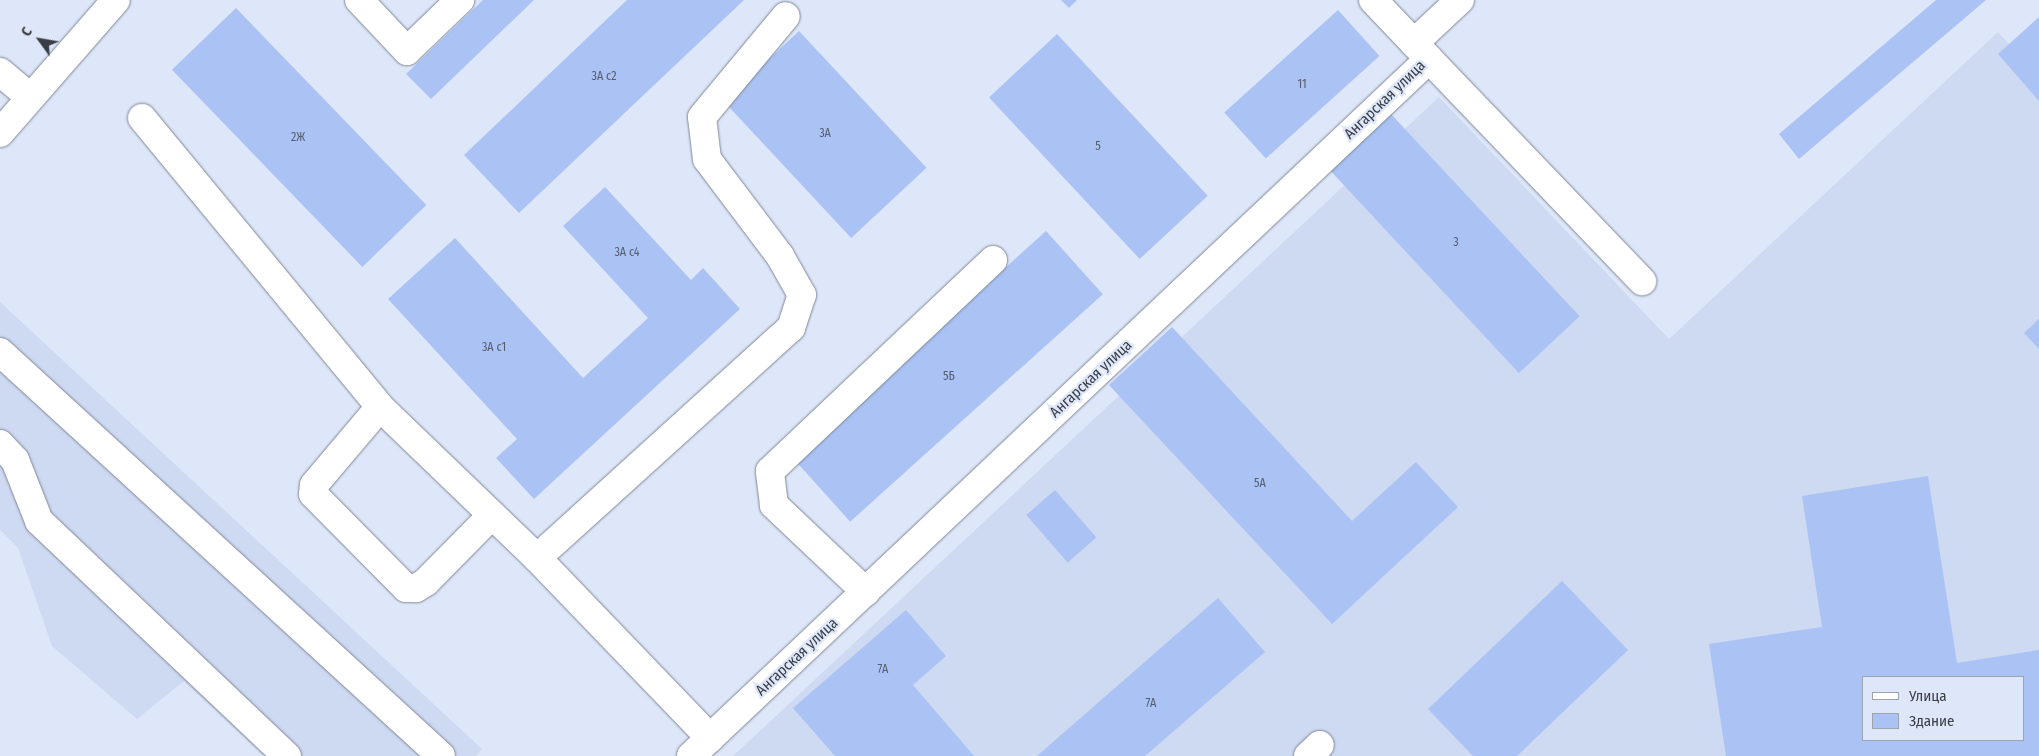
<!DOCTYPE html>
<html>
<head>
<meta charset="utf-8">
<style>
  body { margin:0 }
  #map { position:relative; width:2039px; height:756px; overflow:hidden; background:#dee7f9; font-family:"Fira Sans Condensed",sans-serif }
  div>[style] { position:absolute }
  .built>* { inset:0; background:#ced9f2 }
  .building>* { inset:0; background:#aac2f4; transform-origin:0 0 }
  .roads { filter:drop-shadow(0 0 1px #7f8797) drop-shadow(0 0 1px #7f8797) }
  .minor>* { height:28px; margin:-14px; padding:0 14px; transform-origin:14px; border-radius:14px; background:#fff }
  span { translate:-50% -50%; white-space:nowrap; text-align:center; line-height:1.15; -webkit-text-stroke:4.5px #dee7f9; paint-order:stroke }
  .number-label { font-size:12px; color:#555e70 }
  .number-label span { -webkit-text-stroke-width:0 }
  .street-label { font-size:15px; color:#393d44 }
  .legend { position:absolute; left:1862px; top:676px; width:162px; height:65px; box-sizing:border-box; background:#dee7f9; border:1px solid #9ca3b1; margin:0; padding:6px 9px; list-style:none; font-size:15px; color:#393d44 }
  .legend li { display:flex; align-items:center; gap:10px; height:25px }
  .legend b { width:25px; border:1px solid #9ca3b1 }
  .north { position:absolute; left:15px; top:15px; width:50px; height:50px; -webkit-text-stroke:4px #dee7f9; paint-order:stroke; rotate:302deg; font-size:14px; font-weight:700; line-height:20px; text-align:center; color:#393d44 }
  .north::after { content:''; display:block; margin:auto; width:18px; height:22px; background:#393d44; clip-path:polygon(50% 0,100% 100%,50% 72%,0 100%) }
</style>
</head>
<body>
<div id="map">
  <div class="built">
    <i style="clip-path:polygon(evenodd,1998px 32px,2039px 76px,2039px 756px,733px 756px,1439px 97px,1669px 339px,1998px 32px,1863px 677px,2023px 677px,2023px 740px,1863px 740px,1863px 677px)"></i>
    <i style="clip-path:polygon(0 302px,482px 749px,476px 756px,264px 756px,184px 681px,137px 719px,52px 646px,18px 548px,0 530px)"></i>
  </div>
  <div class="building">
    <i style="clip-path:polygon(483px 0,534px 0,431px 99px,406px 74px)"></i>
    <i style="clip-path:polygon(627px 0,744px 0,519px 213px,464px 155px)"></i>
    <i style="clip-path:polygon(1061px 0,1077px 0,1069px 8px)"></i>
    <i style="clip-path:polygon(1936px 0,1986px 0,1799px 159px,1779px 134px)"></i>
    <i style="left:236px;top:8px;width:274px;height:89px;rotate:46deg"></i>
    <i style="left:1338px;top:10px;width:62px;height:153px;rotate:48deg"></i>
    <i style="clip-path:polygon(2039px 17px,2039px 101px,1998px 54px)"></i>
    <i style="left:799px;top:31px;width:187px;height:103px;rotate:47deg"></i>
    <i style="left:1057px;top:34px;width:221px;height:93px;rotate:47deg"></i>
    <i style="left:1390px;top:113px;width:278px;height:83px;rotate:47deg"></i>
    <i style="clip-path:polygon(605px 187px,691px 280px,703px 268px,740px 309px,534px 499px,496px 458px,517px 439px,388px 299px,455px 238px,583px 378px,648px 318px,563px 226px)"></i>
    <i style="left:1046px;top:231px;width:85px;height:340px;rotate:48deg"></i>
    <i style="clip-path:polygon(2039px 319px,2039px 349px,2024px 333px)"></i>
    <i style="clip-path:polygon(1172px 327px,1352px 521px,1416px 462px,1458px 507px,1332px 624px,1109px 385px)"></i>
    <i style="clip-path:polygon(evenodd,1928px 476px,1957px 663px,2039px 650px,2039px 756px,1726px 756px,1709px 644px,1822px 627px,1802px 496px,1928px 476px,1863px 677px,2023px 677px,2023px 740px,1863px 740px,1863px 677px)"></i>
    <i style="left:1055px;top:490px;width:63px;height:38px;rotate:49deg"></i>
    <i style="clip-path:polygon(1562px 581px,1628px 650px,1517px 756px,1473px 756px,1428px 709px)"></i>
    <i style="clip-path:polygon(1218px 598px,1265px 652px,1145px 756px,1037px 756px)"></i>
    <i style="clip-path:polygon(906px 610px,946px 656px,913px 685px,974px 756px,835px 756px,793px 708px)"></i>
  </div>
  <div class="roads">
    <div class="minor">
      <i style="left:359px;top:0;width:70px;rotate:46.7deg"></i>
      <i style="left:407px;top:51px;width:74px;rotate:-43.9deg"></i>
      <i style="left:1373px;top:0;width:59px;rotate:46.4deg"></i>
      <i style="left:1429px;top:59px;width:308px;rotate:46.2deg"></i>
      <i style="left:0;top:72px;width:39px;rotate:40deg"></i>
      <i style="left:142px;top:118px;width:374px;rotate:50.5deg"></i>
      <i style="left:0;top:133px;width:176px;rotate:-48.9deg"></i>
      <i style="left:0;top:352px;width:598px;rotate:42.49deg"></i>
      <i style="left:0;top:444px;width:22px;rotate:47deg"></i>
      <i style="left:15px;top:460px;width:66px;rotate:68.5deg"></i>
      <i style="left:39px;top:521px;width:342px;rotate:43.5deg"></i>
      <i style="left:492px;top:515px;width:94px;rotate:134.6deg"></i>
      <i style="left:426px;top:582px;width:12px;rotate:149deg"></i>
      <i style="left:416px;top:588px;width:10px;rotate:180deg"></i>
      <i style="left:406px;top:588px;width:132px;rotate:-134.7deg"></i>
      <i style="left:313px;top:494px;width:9px;rotate:-84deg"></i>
      <i style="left:314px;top:485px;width:102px;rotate:-49.8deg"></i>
      <i style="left:380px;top:407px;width:218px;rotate:43.9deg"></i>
      <i style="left:537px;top:558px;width:250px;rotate:46.1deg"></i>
      <i style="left:537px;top:558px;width:343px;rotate:-42.2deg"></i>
      <i style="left:791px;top:328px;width:35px;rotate:-72deg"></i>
      <i style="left:802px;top:295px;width:45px;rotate:-119.4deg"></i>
      <i style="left:780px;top:256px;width:121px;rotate:-127deg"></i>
      <i style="left:707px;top:159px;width:42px;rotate:-96.8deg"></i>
      <i style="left:702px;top:117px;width:131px;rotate:-50.3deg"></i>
      <i style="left:866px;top:592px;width:127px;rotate:-136.6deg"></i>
      <i style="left:774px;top:505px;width:34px;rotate:-97deg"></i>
      <i style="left:770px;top:471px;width:307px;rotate:-43.4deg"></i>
      <i style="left:691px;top:756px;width:1015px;rotate:-43.36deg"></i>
      <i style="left:1429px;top:59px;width:22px;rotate:-133deg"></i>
      <i style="left:1414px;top:43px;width:63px;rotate:-43.1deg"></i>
      <i style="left:1308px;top:756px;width:16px;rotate:-43deg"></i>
    </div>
  </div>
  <div class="number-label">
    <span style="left:604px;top:77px">3А с2</span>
    <span style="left:1302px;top:85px">11</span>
    <span style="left:825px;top:134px">3А</span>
    <span style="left:298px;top:138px">2Ж</span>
    <span style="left:1098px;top:147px">5</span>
    <span style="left:1456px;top:243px">3</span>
    <span style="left:627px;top:253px">3А с4</span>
    <span style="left:494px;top:348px">3А с1</span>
    <span style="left:949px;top:377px">5Б</span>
    <span style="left:1260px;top:484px">5А</span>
    <span style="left:883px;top:670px">7А</span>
    <span style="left:1151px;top:704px">7А</span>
  </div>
  <div class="street-label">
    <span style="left:1385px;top:100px;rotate:-44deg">Ангарская улица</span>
    <span style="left:1091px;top:379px;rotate:-43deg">Ангарская улица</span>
    <span style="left:797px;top:657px;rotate:-43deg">Ангарская улица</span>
  </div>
  <ul class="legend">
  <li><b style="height:6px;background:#fff"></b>Улица</li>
  <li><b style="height:14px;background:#aac2f4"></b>Здание</li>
  </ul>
  <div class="north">С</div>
</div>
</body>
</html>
